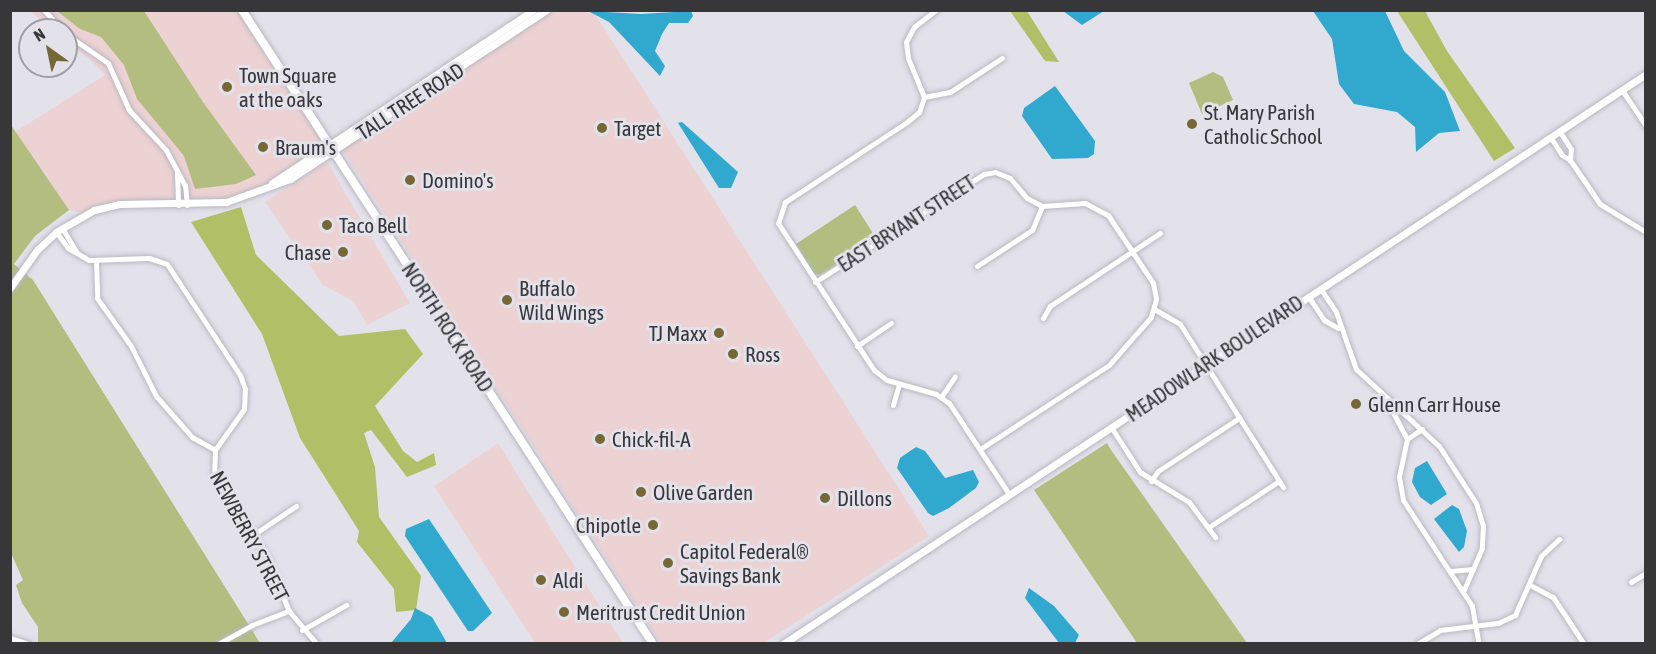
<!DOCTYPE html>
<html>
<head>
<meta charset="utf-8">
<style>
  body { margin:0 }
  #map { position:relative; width:1656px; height:654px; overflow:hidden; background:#e3e2eb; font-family:"Asap Condensed",sans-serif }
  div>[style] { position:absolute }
  .commercial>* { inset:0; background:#edd2d4 }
  .green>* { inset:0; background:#b2bd7f }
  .forest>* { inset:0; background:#b1bf66 }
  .water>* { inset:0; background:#31a8ce }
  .roads { filter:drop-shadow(0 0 2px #b8b8c0) drop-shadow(0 0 2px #b8b8c0) }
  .minor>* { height:5px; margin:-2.5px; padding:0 2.5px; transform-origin:2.5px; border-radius:2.5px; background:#fff }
  .tertiary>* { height:7px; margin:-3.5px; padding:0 3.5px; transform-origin:3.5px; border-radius:3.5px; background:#fff }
  .secondary>* { height:8px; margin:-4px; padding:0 4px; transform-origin:4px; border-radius:4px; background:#fff }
  .dots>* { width:16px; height:16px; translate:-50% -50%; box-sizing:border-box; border:3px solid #e3e2eb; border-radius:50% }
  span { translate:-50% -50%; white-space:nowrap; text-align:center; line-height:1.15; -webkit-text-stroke:6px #e3e2eb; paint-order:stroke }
  .poi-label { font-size:21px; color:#37373a }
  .left { translate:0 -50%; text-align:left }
  .right { translate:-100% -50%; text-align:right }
  .street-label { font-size:21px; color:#37373a }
  .frame { position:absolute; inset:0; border:12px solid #37373a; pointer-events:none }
  .north { position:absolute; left:18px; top:18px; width:60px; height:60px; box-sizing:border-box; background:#e3e2eb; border:2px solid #9e9ea4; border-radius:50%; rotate:327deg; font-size:16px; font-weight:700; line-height:24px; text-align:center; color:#37373a }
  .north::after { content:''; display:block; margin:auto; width:21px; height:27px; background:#756835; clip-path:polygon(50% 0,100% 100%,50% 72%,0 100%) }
</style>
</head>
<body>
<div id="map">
  <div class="commercial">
    <i style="clip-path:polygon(243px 10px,329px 144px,270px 185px,226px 202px,119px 204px,87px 214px,69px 210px,15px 132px,105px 75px,89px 58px,66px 43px,66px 30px,49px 30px,31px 11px)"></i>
    <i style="clip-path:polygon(553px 11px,593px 11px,929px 536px,764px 643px,661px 643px,340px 146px)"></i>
    <i style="clip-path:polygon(327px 162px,410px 303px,367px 325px,353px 301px,323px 285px,265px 202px)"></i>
    <i style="clip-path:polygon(498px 443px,548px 524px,623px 643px,535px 643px,434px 486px)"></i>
  </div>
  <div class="green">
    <i style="clip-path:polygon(57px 11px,144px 11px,203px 102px,256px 175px,236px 184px,195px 189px,184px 156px,137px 99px,124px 65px,101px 37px,80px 29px)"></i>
    <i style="clip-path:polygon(1213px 72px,1223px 77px,1233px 100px,1202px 114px,1189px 83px)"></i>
    <i style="clip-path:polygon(11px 125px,69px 210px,35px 236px,14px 264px,33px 280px,260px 643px,38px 643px,38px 627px,22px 603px,16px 585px,23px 580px,11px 553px)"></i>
    <i style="clip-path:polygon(855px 205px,876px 238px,820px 275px,814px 274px,796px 244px)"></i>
    <i style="clip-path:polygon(1107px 443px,1111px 450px,1247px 643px,1137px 643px,1034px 490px)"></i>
  </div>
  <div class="forest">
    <i style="clip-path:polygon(1010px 11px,1027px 11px,1059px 62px,1045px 61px)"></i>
    <i style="clip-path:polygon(1397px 11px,1425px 11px,1447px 51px,1515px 148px,1494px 161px)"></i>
    <i style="clip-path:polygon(241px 207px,256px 255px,339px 336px,405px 329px,423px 354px,375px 406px,403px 451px,417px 462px,434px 453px,436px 465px,407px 477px,371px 430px,364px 433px,375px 467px,379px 517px,421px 576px,416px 610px,396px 612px,394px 589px,357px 542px,359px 531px,300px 438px,262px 334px,191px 222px)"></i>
  </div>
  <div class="water">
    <i style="clip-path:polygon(588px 11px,641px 14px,691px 11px,693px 16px,688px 23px,669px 23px,662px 34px,655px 51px,665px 66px,660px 76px,609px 22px)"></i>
    <i style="clip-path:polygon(1063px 11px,1104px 11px,1082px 25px)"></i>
    <i style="clip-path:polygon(1313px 11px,1385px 11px,1404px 51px,1445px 92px,1460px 131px,1439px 133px,1416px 152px,1415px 127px,1397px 112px,1354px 104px,1339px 84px,1332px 39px)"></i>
    <i style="clip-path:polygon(1055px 86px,1095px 141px,1094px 154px,1088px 158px,1052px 159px,1022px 116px,1024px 108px)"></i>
    <i style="clip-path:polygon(682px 122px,738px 172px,731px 188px,719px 188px,678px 123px)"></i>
    <i style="clip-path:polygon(916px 447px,925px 451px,945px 478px,973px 470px,979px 482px,976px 488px,949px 508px,933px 516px,928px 513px,897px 468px,900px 458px)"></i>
    <i style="clip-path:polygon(1427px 461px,1447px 494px,1431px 505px,1420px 497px,1412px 482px,1415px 468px)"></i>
    <i style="clip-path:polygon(1452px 505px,1459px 509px,1467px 531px,1464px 547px,1459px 552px,1434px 519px)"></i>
    <i style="clip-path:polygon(429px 519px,492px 613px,473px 631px,468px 631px,405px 536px,406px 529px)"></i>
    <i style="clip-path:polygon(1029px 588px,1054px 606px,1079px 635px,1075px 643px,1059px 643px,1025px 598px)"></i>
    <i style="clip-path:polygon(415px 608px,432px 617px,447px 643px,391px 643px,411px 619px)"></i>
  </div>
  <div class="roads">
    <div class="minor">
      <i style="left:44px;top:10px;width:27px;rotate:48deg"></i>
      <i style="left:66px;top:34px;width:51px;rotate:34.6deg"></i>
      <i style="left:108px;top:63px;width:51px;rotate:65.9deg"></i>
      <i style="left:129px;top:110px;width:54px;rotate:47.2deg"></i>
      <i style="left:166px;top:150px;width:40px;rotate:62deg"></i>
      <i style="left:185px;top:185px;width:20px;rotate:84deg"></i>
      <i style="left:1622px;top:90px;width:43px;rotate:56.3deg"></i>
      <i style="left:924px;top:97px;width:16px;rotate:108deg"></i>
      <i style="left:919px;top:112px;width:16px;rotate:140deg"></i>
      <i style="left:907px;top:122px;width:146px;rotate:146.7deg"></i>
      <i style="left:785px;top:202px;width:22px;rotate:108deg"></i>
      <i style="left:778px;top:223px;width:176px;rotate:56.9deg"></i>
      <i style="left:874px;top:370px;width:16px;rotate:38deg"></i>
      <i style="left:887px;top:380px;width:51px;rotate:15.9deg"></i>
      <i style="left:936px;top:394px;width:16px;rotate:35deg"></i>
      <i style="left:949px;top:403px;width:109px;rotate:56.6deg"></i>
      <i style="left:924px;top:97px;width:42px;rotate:-112.3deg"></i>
      <i style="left:908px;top:58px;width:16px;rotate:-97deg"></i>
      <i style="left:906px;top:42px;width:17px;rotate:-62deg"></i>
      <i style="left:914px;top:27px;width:28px;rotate:-38deg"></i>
      <i style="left:924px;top:97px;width:26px;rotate:-11deg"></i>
      <i style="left:950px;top:92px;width:62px;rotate:-33.2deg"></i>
      <i style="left:1551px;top:138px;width:20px;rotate:57deg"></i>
      <i style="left:1562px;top:155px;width:9px;rotate:32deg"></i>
      <i style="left:1570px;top:160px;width:11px;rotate:-85deg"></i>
      <i style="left:1571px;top:149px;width:20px;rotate:-123deg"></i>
      <i style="left:1570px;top:160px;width:53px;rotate:55.7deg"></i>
      <i style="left:1600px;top:204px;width:54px;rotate:31.3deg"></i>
      <i style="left:177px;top:173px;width:32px;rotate:88deg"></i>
      <i style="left:62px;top:228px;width:29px;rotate:59deg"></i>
      <i style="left:56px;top:232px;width:20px;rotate:53deg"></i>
      <i style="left:68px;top:248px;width:24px;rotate:30deg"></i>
      <i style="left:89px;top:260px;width:60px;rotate:-1.9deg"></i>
      <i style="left:149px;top:258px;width:19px;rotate:18deg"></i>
      <i style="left:167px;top:264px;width:133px;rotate:56.7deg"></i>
      <i style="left:240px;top:375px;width:15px;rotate:70deg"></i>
      <i style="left:245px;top:389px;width:20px;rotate:93deg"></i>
      <i style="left:244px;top:409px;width:50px;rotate:125.3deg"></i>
      <i style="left:215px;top:450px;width:25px;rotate:92deg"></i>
      <i style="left:214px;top:475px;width:95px;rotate:57deg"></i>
      <i style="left:266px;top:555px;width:61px;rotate:67.7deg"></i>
      <i style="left:289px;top:611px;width:43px;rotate:49.7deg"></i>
      <i style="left:96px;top:261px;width:37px;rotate:88deg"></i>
      <i style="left:97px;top:298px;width:59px;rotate:54.7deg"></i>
      <i style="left:131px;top:346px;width:56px;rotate:63.4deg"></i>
      <i style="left:156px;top:396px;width:55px;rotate:48.7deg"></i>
      <i style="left:192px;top:437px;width:26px;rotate:29deg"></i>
      <i style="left:977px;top:266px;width:66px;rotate:-33.2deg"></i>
      <i style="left:1032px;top:230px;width:26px;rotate:-67deg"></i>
      <i style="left:815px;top:282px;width:201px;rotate:-32.6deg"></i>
      <i style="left:984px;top:174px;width:11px;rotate:-10deg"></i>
      <i style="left:995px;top:172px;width:16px;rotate:22deg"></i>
      <i style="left:1010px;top:178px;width:26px;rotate:50deg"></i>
      <i style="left:1027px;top:198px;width:17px;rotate:28deg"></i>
      <i style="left:1042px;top:206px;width:43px;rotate:-4deg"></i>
      <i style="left:1085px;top:203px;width:26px;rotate:28deg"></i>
      <i style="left:1108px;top:215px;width:82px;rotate:56.5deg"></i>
      <i style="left:1153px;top:283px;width:16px;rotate:79deg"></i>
      <i style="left:1156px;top:299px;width:19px;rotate:106deg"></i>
      <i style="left:1151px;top:317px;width:64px;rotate:131.2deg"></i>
      <i style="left:1109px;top:365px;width:154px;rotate:146.9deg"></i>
      <i style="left:1320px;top:288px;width:29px;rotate:56deg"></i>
      <i style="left:1336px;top:312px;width:60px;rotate:70.7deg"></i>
      <i style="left:1356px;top:369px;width:113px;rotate:42.9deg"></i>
      <i style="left:1439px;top:446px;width:68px;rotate:57deg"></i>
      <i style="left:1476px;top:503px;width:24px;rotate:73deg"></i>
      <i style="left:1483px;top:526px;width:22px;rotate:93deg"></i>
      <i style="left:1482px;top:548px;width:48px;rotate:113.4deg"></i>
      <i style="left:1308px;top:296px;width:29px;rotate:56deg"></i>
      <i style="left:1324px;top:320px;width:16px;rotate:30deg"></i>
      <i style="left:1154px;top:309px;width:30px;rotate:30deg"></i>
      <i style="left:1180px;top:324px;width:193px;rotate:57.7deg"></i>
      <i style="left:1043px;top:318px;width:14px;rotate:-60deg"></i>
      <i style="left:1050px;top:306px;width:132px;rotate:-33.6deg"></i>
      <i style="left:857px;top:346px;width:41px;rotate:-34.1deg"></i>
      <i style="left:941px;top:397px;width:25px;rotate:-56deg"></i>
      <i style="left:1388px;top:403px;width:41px;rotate:62.2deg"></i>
      <i style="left:1407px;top:439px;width:39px;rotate:102deg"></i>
      <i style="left:1399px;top:477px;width:23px;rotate:80deg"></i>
      <i style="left:1403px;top:500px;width:126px;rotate:56.9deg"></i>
      <i style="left:1472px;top:606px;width:39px;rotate:80deg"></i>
      <i style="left:893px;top:405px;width:22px;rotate:-74deg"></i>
      <i style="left:1111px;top:427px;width:54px;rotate:57.2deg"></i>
      <i style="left:1140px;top:472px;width:57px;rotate:31.5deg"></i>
      <i style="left:1189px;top:502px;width:44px;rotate:53.4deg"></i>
      <i style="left:1407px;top:439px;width:18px;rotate:-34deg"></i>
      <i style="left:1151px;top:481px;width:12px;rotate:-55deg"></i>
      <i style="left:1158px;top:471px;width:97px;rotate:-33.2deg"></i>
      <i style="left:1209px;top:527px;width:84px;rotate:-33.3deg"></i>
      <i style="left:253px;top:535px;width:52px;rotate:-34deg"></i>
      <i style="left:1450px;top:571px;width:23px;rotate:-5deg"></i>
      <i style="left:1631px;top:582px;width:17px;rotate:-31deg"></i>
      <i style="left:1530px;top:585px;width:26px;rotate:28deg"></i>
      <i style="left:1553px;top:597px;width:56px;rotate:56.6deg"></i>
      <i style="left:302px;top:630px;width:51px;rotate:-29.6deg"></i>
      <i style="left:10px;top:638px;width:20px;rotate:18deg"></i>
      <i style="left:218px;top:644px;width:39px;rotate:-29deg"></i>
      <i style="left:252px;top:625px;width:40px;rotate:-21deg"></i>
      <i style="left:1417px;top:644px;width:27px;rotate:-31deg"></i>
      <i style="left:1440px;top:630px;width:58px;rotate:-6.9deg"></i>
      <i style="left:1498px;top:623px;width:19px;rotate:-25deg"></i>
      <i style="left:1515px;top:615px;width:64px;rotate:-66.2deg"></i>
      <i style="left:1541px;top:556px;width:25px;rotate:-43deg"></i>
    </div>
    <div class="tertiary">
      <i style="left:272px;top:183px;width:313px;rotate:-33.5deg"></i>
      <i style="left:10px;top:288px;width:47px;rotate:-54.6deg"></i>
      <i style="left:37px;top:250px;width:26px;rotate:-43deg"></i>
      <i style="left:56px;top:232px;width:44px;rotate:-30.1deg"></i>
      <i style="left:94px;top:210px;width:26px;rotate:-13deg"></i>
      <i style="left:119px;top:204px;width:107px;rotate:-1.1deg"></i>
      <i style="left:226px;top:202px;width:68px;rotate:-19.8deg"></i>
      <i style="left:290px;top:179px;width:307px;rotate:-33.4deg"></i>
      <i style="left:783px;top:644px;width:1034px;rotate:-33.44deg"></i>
    </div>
    <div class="secondary">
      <i style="left:242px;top:10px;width:756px;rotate:57.05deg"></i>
    </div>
  </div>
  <div class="dots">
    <i style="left:227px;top:87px;background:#756835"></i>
    <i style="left:1192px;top:124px;background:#756835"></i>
    <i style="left:602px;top:128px;background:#756835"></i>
    <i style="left:263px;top:147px;background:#756835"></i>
    <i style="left:410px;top:180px;background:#756835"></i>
    <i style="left:327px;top:225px;background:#756835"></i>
    <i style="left:343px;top:252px;background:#756835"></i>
    <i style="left:507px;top:300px;background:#756835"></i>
    <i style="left:719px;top:333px;background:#756835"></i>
    <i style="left:733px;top:354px;background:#756835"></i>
    <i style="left:1356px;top:404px;background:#756835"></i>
    <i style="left:600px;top:439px;background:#756835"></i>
    <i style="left:641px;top:492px;background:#756835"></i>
    <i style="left:825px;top:498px;background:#756835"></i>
    <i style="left:653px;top:525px;background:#756835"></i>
    <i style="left:668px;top:563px;background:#756835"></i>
    <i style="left:541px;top:580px;background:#756835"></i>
    <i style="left:564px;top:612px;background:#756835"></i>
  </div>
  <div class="poi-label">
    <span class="left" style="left:239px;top:87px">Town Square<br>at the oaks</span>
    <span class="left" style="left:1204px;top:124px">St. Mary Parish<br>Catholic School</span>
    <span class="left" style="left:614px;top:128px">Target</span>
    <span class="left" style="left:275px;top:147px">Braum's</span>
    <span class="left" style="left:422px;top:180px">Domino's</span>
    <span class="left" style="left:339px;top:225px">Taco Bell</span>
    <span class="right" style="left:331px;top:252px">Chase</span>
    <span class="left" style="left:519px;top:300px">Buffalo<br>Wild Wings</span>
    <span class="right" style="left:707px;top:333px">TJ Maxx</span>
    <span class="left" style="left:745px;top:354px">Ross</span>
    <span class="left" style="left:1368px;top:404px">Glenn Carr House</span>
    <span class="left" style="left:612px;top:439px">Chick-fil-A</span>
    <span class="left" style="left:653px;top:492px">Olive Garden</span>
    <span class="left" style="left:837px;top:498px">Dillons</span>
    <span class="right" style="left:641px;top:525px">Chipotle</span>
    <span class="left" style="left:680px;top:563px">Capitol Federal®<br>Savings Bank</span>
    <span class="left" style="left:553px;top:580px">Aldi</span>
    <span class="left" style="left:576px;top:612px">Meritrust Credit Union</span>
  </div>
  <div class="street-label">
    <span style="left:410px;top:101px;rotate:-33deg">TALL TREE ROAD</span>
    <span style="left:906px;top:223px;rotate:-33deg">EAST BRYANT STREET</span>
    <span style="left:448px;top:327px;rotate:57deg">NORTH ROCK ROAD</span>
    <span style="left:1214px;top:358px;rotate:-34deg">MEADOWLARK BOULEVARD</span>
    <span style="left:250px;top:536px;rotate:62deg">NEWBERRY STREET</span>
  </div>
  <div class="frame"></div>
  <div class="north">N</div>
</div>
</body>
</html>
